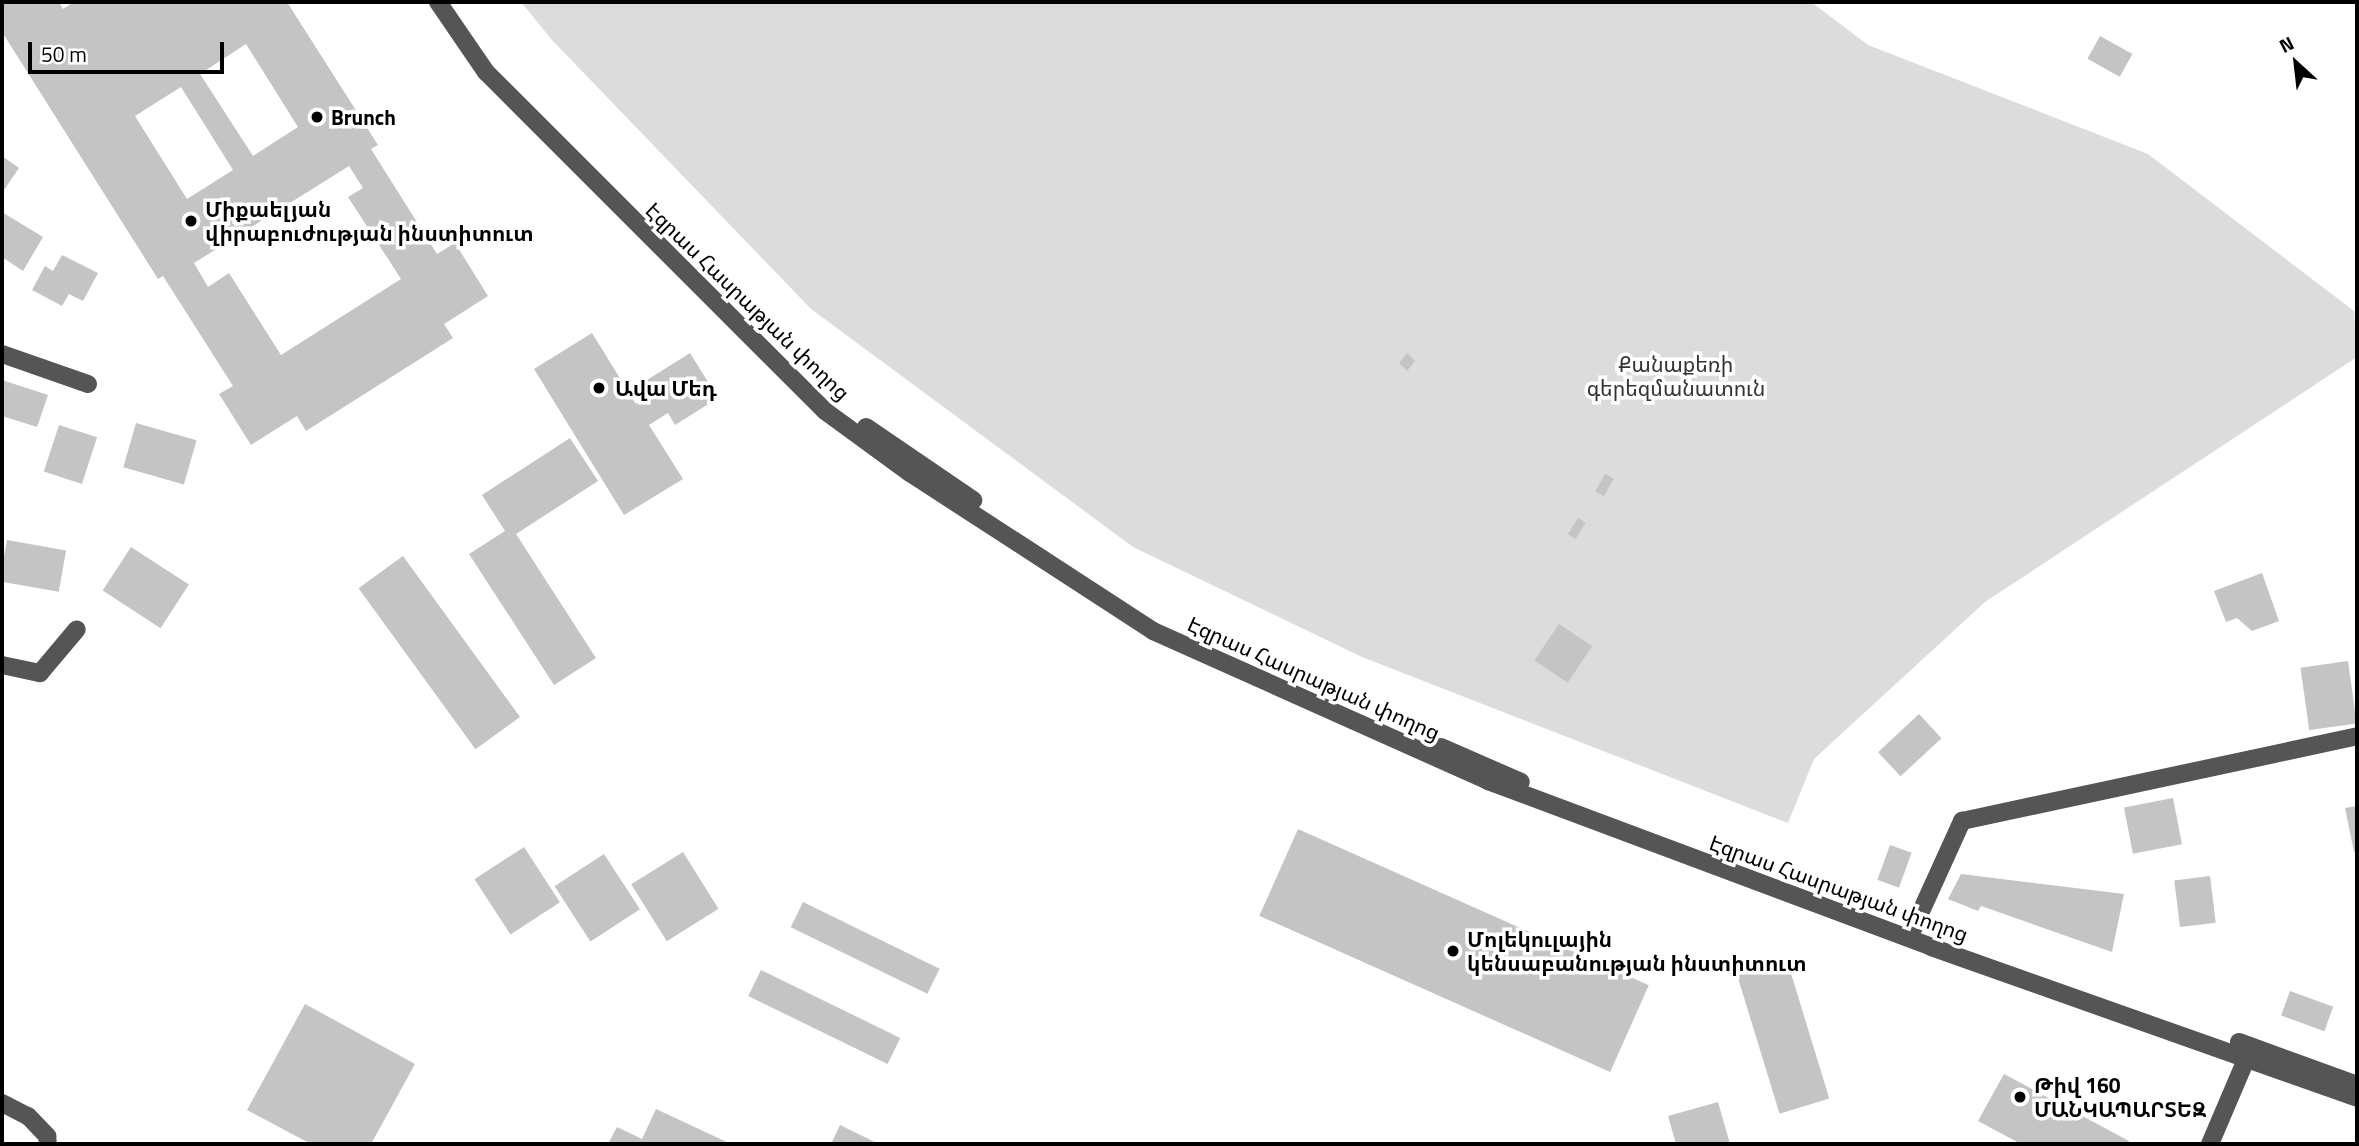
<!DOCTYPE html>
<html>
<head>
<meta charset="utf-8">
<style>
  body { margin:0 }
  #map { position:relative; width:2359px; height:1146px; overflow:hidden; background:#fff; font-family:"Titillium Web","Noto Sans Armenian",sans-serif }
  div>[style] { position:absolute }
  .green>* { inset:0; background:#dcdcdc }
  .building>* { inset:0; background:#c4c4c4; transform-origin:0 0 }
  .minor>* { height:18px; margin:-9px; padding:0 9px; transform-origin:9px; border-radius:9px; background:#555 }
  .dots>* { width:19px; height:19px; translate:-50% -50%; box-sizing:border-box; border:4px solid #fff; border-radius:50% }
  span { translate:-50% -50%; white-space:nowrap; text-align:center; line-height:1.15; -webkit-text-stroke:7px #fff; paint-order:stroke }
  .poi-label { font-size:21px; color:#000; font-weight:700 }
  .left { translate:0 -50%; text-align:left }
  .street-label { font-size:21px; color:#000 }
  .park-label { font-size:21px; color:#333 }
  .frame { position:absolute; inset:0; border:4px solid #000; pointer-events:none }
  .north { position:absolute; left:2261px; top:28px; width:70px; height:70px; -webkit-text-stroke:5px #fff; paint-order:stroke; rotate:333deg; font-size:19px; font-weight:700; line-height:28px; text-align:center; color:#000 }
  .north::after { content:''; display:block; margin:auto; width:24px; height:32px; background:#000; clip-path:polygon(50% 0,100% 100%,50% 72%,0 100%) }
  .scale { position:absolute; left:28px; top:42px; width:196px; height:32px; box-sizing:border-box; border:4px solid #000; border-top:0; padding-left:9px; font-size:21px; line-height:24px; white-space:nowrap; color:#000; -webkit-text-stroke:5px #fff; paint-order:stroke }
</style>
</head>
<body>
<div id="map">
  <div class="green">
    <i style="clip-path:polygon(521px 2px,1811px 2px,1868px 45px,2148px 154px,2354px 311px,2357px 357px,1985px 602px,1814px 759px,1788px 823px,1362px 657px,1133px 547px,811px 309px,552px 40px)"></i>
  </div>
  <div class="building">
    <i style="clip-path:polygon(evenodd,2px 2px,59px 2px,63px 9px,74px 2px,287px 2px,378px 145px,371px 149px,437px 254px,455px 243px,488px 296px,444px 324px,453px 338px,306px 431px,297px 416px,251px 445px,219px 394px,233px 386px,163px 276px,158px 279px,2px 32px,2px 2px,246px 44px,298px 127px,253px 156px,200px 74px,246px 44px,2px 2px,181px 87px,233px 170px,187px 199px,135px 116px,181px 87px,2px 2px,349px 166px,363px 188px,348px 197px,401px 279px,281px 355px,229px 273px,208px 287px,194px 263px,349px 166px)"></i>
    <i style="left:2100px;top:36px;width:37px;height:26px;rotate:29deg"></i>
    <i style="clip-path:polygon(2px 156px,19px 168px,2px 193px)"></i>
    <i style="clip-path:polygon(2px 212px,43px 237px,23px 271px,2px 257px)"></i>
    <i style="clip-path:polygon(62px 255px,98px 273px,83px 301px,69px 294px,62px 306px,32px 290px,45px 266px,53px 271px)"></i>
    <i style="clip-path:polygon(592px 333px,636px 404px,655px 392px,647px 380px,690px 353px,718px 398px,675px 425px,668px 413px,649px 425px,683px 479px,624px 515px,534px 369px)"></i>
    <i style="clip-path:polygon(1407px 353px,1415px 361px,1407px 371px,1399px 363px)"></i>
    <i style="clip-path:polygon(2px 380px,48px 395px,37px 427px,2px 416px)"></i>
    <i style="left:136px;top:423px;width:63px;height:46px;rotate:16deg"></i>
    <i style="left:59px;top:425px;width:40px;height:49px;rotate:18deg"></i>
    <i style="clip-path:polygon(570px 438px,598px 481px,516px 534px,596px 658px,554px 685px,469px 554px,505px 531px,482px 495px)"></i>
    <i style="left:1605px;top:474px;width:10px;height:20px;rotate:29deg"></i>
    <i style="left:1578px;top:518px;width:9px;height:19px;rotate:32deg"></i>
    <i style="left:7px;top:540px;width:60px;height:42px;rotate:10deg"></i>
    <i style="left:131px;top:547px;width:69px;height:52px;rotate:33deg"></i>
    <i style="left:403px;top:556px;width:199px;height:55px;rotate:54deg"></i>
    <i style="clip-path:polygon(2262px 573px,2279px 621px,2252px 631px,2237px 618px,2226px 622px,2214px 591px)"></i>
    <i style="left:1559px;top:624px;width:40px;height:44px;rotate:34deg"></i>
    <i style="left:2348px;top:661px;width:63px;height:48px;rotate:82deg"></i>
    <i style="left:1919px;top:714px;width:33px;height:56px;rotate:47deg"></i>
    <i style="left:2173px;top:798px;width:47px;height:50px;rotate:79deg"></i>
    <i style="clip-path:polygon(2357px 806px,2357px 851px,2354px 852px,2345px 808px)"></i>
    <i style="left:1298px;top:829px;width:384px;height:95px;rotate:24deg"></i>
    <i style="left:1890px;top:845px;width:23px;height:37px;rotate:20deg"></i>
    <i style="left:524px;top:847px;width:66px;height:59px;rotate:57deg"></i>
    <i style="left:683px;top:852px;width:67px;height:61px;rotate:58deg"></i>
    <i style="left:604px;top:854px;width:66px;height:59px;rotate:57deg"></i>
    <i style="clip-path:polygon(1961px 874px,2124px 894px,2112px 952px,1981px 906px,1978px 911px,1948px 899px)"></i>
    <i style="left:2210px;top:876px;width:47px;height:36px;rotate:83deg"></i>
    <i style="left:803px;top:902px;width:152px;height:28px;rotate:26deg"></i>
    <i style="left:1786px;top:957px;width:148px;height:52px;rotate:73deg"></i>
    <i style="left:761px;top:970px;width:155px;height:29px;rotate:26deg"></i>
    <i style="left:2290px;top:991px;width:46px;height:26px;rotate:20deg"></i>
    <i style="clip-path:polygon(305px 1004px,415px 1064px,371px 1144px,311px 1144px,247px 1110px)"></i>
    <i style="clip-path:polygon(2004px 1074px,2129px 1141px,2128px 1144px,2021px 1144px,1978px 1121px)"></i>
    <i style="clip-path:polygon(1718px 1102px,1730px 1144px,1676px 1144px,1668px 1116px)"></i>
    <i style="clip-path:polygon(656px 1109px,731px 1144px,608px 1144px,617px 1127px,642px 1139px)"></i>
    <i style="clip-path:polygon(840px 1125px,879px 1144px,831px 1144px)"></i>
  </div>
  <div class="minor">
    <i style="left:438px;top:2px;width:85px;rotate:55.6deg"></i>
    <i style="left:486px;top:72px;width:479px;rotate:45deg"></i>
    <i style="left:825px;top:411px;width:105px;rotate:36.1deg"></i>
    <i style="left:910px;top:473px;width:290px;rotate:33deg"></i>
    <i style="left:1153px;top:631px;width:367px;rotate:24.1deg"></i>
    <i style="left:1488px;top:781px;width:473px;rotate:20.5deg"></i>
    <i style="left:1931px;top:947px;width:452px;rotate:19.5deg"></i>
    <i style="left:2px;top:354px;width:91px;rotate:19.2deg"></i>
    <i style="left:866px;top:427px;width:130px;rotate:34.3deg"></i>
    <i style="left:2px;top:665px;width:39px;rotate:12deg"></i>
    <i style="left:40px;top:673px;width:57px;rotate:-49.9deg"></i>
    <i style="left:1441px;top:747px;width:87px;rotate:23.6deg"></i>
    <i style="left:1913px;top:929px;width:119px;rotate:-65.6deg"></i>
    <i style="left:1962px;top:821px;width:404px;rotate:-12.1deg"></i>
    <i style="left:2239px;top:1042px;width:126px;rotate:20deg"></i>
    <i style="left:2px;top:1103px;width:29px;rotate:27deg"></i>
    <i style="left:28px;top:1116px;width:28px;rotate:46deg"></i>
    <i style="left:47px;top:1136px;width:8px;rotate:83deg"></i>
    <i style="left:2210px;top:1144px;width:104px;rotate:-66.9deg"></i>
  </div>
  <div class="dots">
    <i style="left:317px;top:117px;background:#000"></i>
    <i style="left:191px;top:221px;background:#000"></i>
    <i style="left:599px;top:388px;background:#000"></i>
    <i style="left:1453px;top:951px;background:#000"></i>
    <i style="left:2020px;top:1097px;background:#000"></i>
  </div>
  <div class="poi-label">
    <span class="left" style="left:331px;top:117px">Brunch</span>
    <span class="left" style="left:205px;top:221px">Միքաելյան<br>վիրաբուժության ինստիտուտ</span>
    <span class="left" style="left:615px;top:388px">Ավա Մեդ</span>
    <span class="left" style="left:1467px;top:951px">Մոլեկուլային<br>կենսաբանության ինստիտուտ</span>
    <span class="left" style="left:2034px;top:1097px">Թիվ 160<br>ՄԱՆԿԱՊԱՐՏԵԶ</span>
  </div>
  <div class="street-label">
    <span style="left:748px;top:301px;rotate:44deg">Էզրաս Հասրաթյան փողոց</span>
    <span style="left:1314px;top:678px;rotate:24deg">Էզրաս Հասրաթյան փողոց</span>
    <span style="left:1839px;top:888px;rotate:20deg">Էզրաս Հասրաթյան փողոց</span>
  </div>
  <div class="park-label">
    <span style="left:1676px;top:376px">Քանաքեռի<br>գերեզմանատուն</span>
  </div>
  <div class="frame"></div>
  <div class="north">N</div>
  <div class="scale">50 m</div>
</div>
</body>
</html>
